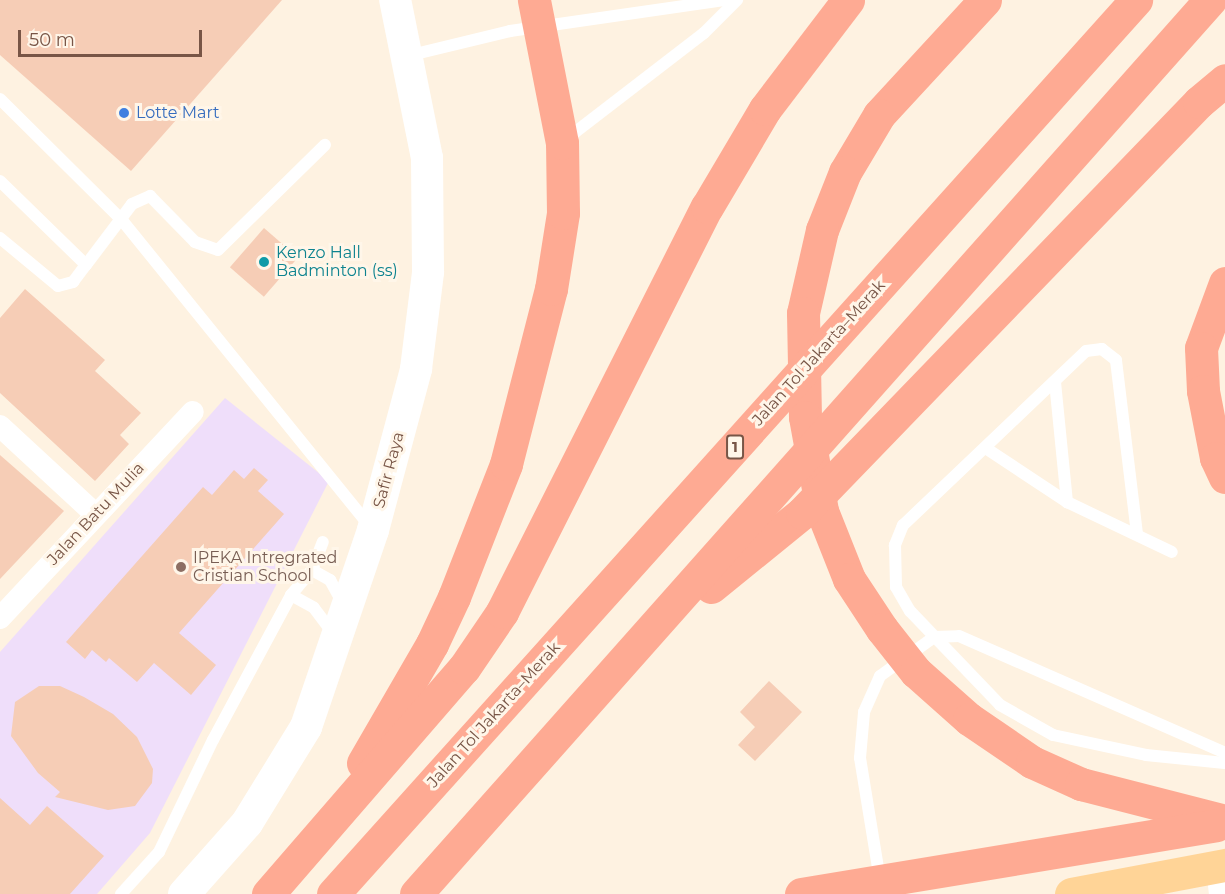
<!DOCTYPE html>
<html>
<head>
<meta charset="utf-8">
<style>
  body { margin:0 }
  #map { position:relative; width:1225px; height:894px; overflow:hidden; background:#fef2e1; font-family:Montserrat,sans-serif }
  div>[style] { position:absolute }
  .education>* { inset:0; background:#efdefa }
  .building>* { inset:0; background:#f6cdb6; transform-origin:0 0 }
  .lane>* { height:12px; margin:-6px; padding:0 6px; transform-origin:6px; border-radius:6px; background:#fff }
  .street>* { height:22px; margin:-11px; padding:0 11px; transform-origin:11px; border-radius:11px; background:#fff }
  .secondary>* { height:32px; margin:-16px; padding:0 16px; transform-origin:16px; border-radius:16px; background:#fff }
  .primary>* { height:33px; margin:-16.5px; padding:0 16.5px; transform-origin:16.5px; border-radius:16.5px; background:#ffd497 }
  .highway>* { height:33px; margin:-16.5px; padding:0 16.5px; transform-origin:16.5px; border-radius:16.5px; background:#feaa93 }
  .dots>* { width:16px; height:16px; translate:-50% -50%; box-sizing:border-box; border:3px solid #fff6e9; border-radius:50% }
  span { translate:-50% -50%; white-space:nowrap; text-align:center; line-height:1.15; -webkit-text-stroke:6px #fff6e9; paint-order:stroke }
  .shield-label span { padding:2px 4px; background:#fff6e9; border:2px solid; border-radius:4px; -webkit-text-stroke-width:0 }
  .shield-label { font-size:15px; color:#785546; font-weight:700 }
  .shop-label { font-size:16px; color:#366cbe }
  .left { translate:0 -50%; text-align:left }
  .culture-label { font-size:16px; color:#0d838f }
  .street-label { font-size:16px; color:#785546 }
  .education-label { font-size:16px; color:#785e54 }
  .scale { position:absolute; left:18px; top:30px; width:184px; height:27px; box-sizing:border-box; border:3px solid #785546; border-top:0; padding-left:8px; font-size:18px; line-height:21px; white-space:nowrap; color:#785546; -webkit-text-stroke:4px #fff6e9; paint-order:stroke }
</style>
</head>
<body>
<div id="map">
  <div class="education">
    <i style="clip-path:polygon(225px 398px,329px 481px,150px 833px,97px 894px,0 894px,0 652px)"></i>
  </div>
  <div class="building">
    <i style="clip-path:polygon(0 0,282px 0,131px 171px,0 55px)"></i>
    <i style="left:264px;top:228px;width:45px;height:52px;rotate:41deg"></i>
    <i style="clip-path:polygon(25px 289px,105px 360px,95px 371px,141px 413px,120px 435px,129px 444px,95px 481px,0 393px,0 318px)"></i>
    <i style="clip-path:polygon(0 455px,64px 511px,0 579px)"></i>
    <i style="clip-path:polygon(254px 468px,268px 480px,258px 491px,284px 514px,179px 633px,216px 665px,191px 695px,154px 663px,137px 682px,109px 658px,106px 662px,92px 650px,85px 659px,66px 642px,203px 487px,212px 495px,234px 470px,244px 479px)"></i>
    <i style="clip-path:polygon(769px 681px,802px 712px,755px 761px,738px 745px,755px 727px,740px 712px)"></i>
    <i style="clip-path:polygon(39px 686px,60px 686px,84px 697px,113px 714px,137px 737px,153px 769px,152px 783px,135px 806px,108px 810px,55px 797px,60px 792px,38px 773px,11px 736px,15px 702px)"></i>
    <i style="clip-path:polygon(0 798px,30px 825px,47px 806px,104px 856px,70px 894px,0 894px)"></i>
  </div>
  <div class="lane">
    <i style="left:407px;top:56px;width:106px;rotate:-13.6deg"></i>
    <i style="left:510px;top:31px;width:218px;rotate:-8.2deg"></i>
    <i style="left:0;top:99px;width:170px;rotate:44.8deg"></i>
    <i style="left:121px;top:219px;width:396px;rotate:51deg"></i>
    <i style="left:565px;top:140px;width:175px;rotate:-37.6deg"></i>
    <i style="left:704px;top:33px;width:47px;rotate:-45deg"></i>
    <i style="left:0;top:181px;width:120px;rotate:44.3deg"></i>
    <i style="left:86px;top:265px;width:76px;rotate:-53deg"></i>
    <i style="left:132px;top:204px;width:20px;rotate:-24deg"></i>
    <i style="left:150px;top:196px;width:64px;rotate:45.6deg"></i>
    <i style="left:195px;top:242px;width:24px;rotate:19deg"></i>
    <i style="left:218px;top:250px;width:150px;rotate:-44.5deg"></i>
    <i style="left:0;top:238px;width:75px;rotate:39.6deg"></i>
    <i style="left:58px;top:286px;width:16px;rotate:-15deg"></i>
    <i style="left:73px;top:282px;width:21px;rotate:-53deg"></i>
    <i style="left:1055px;top:382px;width:121px;rotate:84.3deg"></i>
    <i style="left:987px;top:449px;width:96px;rotate:33.5deg"></i>
    <i style="left:1067px;top:502px;width:116px;rotate:25.5deg"></i>
    <i style="left:1137px;top:534px;width:175px;rotate:-96.9deg"></i>
    <i style="left:1116px;top:360px;width:18px;rotate:-142deg"></i>
    <i style="left:1102px;top:349px;width:16px;rotate:173deg"></i>
    <i style="left:1086px;top:351px;width:253px;rotate:136.4deg"></i>
    <i style="left:903px;top:525px;width:22px;rotate:112deg"></i>
    <i style="left:895px;top:545px;width:42px;rotate:88.6deg"></i>
    <i style="left:896px;top:587px;width:28px;rotate:60deg"></i>
    <i style="left:910px;top:611px;width:130px;rotate:46.2deg"></i>
    <i style="left:1000px;top:705px;width:61px;rotate:29.5deg"></i>
    <i style="left:1053px;top:735px;width:95px;rotate:12.1deg"></i>
    <i style="left:1146px;top:755px;width:79px;rotate:5.8deg"></i>
    <i style="left:312px;top:570px;width:21px;rotate:29deg"></i>
    <i style="left:330px;top:580px;width:26px;rotate:61deg"></i>
    <i style="left:291px;top:595px;width:26px;rotate:29deg"></i>
    <i style="left:314px;top:608px;width:34px;rotate:53deg"></i>
    <i style="left:880px;top:880px;width:124px;rotate:-99.3deg"></i>
    <i style="left:860px;top:758px;width:46px;rotate:-85deg"></i>
    <i style="left:864px;top:712px;width:39px;rotate:-66deg"></i>
    <i style="left:880px;top:676px;width:67px;rotate:-35.8deg"></i>
    <i style="left:934px;top:637px;width:25px;rotate:-2deg"></i>
    <i style="left:959px;top:636px;width:291px;rotate:23.7deg"></i>
    <i style="left:121px;top:894px;width:57px;rotate:-47.9deg"></i>
    <i style="left:159px;top:852px;width:124px;rotate:-64.3deg"></i>
    <i style="left:213px;top:740px;width:165px;rotate:-61.7deg"></i>
    <i style="left:291px;top:595px;width:33px;rotate:-50deg"></i>
    <i style="left:312px;top:570px;width:30px;rotate:-69deg"></i>
  </div>
  <div class="street">
    <i style="left:0;top:426px;width:129px;rotate:42.8deg"></i>
    <i style="left:0;top:618px;width:282px;rotate:-46.9deg"></i>
    <i style="left:1217px;top:866px;width:28px;rotate:84deg"></i>
  </div>
  <div class="secondary">
    <i style="left:184px;top:894px;width:95px;rotate:-48.4deg"></i>
    <i style="left:247px;top:823px;width:113px;rotate:-58.4deg"></i>
    <i style="left:306px;top:727px;width:208px;rotate:-71.2deg"></i>
    <i style="left:373px;top:530px;width:167px;rotate:-75deg"></i>
    <i style="left:416px;top:369px;width:98px;rotate:-82.9deg"></i>
    <i style="left:428px;top:272px;width:114px;rotate:-90.5deg"></i>
    <i style="left:427px;top:158px;width:161px;rotate:-101.4deg"></i>
  </div>
  <div class="primary">
    <i style="left:1071px;top:894px;width:157px;rotate:-10.7deg"></i>
  </div>
  <div class="highway">
    <i style="left:985px;top:0;width:156px;rotate:132.7deg"></i>
    <i style="left:879px;top:115px;width:66px;rotate:120.8deg"></i>
    <i style="left:845px;top:172px;width:62px;rotate:111.6deg"></i>
    <i style="left:822px;top:230px;width:85px;rotate:102.9deg"></i>
    <i style="left:803px;top:313px;width:104px;rotate:88.9deg"></i>
    <i style="left:805px;top:417px;width:96px;rotate:79.7deg"></i>
    <i style="left:822px;top:511px;width:73px;rotate:68.3deg"></i>
    <i style="left:849px;top:579px;width:60px;rotate:56.6deg"></i>
    <i style="left:882px;top:629px;width:55px;rotate:51.7deg"></i>
    <i style="left:916px;top:672px;width:71px;rotate:41.6deg"></i>
    <i style="left:969px;top:719px;width:76px;rotate:34.3deg"></i>
    <i style="left:1032px;top:762px;width:54px;rotate:24.2deg"></i>
    <i style="left:1081px;top:784px;width:149px;rotate:14.4deg"></i>
    <i style="left:1225px;top:283px;width:69px;rotate:110.3deg"></i>
    <i style="left:1201px;top:348px;width:43px;rotate:87.3deg"></i>
    <i style="left:1203px;top:391px;width:68px;rotate:79deg"></i>
    <i style="left:1216px;top:458px;width:21px;rotate:65deg"></i>
    <i style="left:711px;top:587px;width:117px;rotate:-39.1deg"></i>
    <i style="left:802px;top:513px;width:571px;rotate:-45.99deg"></i>
    <i style="left:1199px;top:102px;width:34px;rotate:-40deg"></i>
    <i style="left:363px;top:763px;width:138px;rotate:-59.9deg"></i>
    <i style="left:432px;top:644px;width:52px;rotate:-64.9deg"></i>
    <i style="left:454px;top:597px;width:143px;rotate:-68.6deg"></i>
    <i style="left:506px;top:464px;width:181px;rotate:-75.6deg"></i>
    <i style="left:551px;top:289px;width:77px;rotate:-81deg"></i>
    <i style="left:563px;top:213px;width:70px;rotate:-90.8deg"></i>
    <i style="left:562px;top:143px;width:146px;rotate:-101.1deg"></i>
    <i style="left:268px;top:894px;width:299px;rotate:-49.1deg"></i>
    <i style="left:464px;top:668px;width:68px;rotate:-55.8deg"></i>
    <i style="left:502px;top:612px;width:454px;rotate:-63.2deg"></i>
    <i style="left:707px;top:207px;width:114px;rotate:-59.4deg"></i>
    <i style="left:765px;top:109px;width:137px;rotate:-52.7deg"></i>
    <i style="left:333px;top:894px;width:1202px;rotate:-48.07deg"></i>
    <i style="left:416px;top:894px;width:1196px;rotate:-48.39deg"></i>
    <i style="left:801px;top:894px;width:421px;rotate:-9.4deg"></i>
  </div>
  <div class="dots">
    <i style="left:124px;top:113px;background:#3f7fe0"></i>
    <i style="left:264px;top:262px;background:#0f9aa8"></i>
    <i style="left:181px;top:567px;background:#8d6e63"></i>
  </div>
  <div class="shield-label">
    <span style="left:735px;top:447px">1</span>
  </div>
  <div class="shop-label">
    <span class="left" style="left:136px;top:113px">Lotte Mart</span>
  </div>
  <div class="culture-label">
    <span class="left" style="left:276px;top:262px">Kenzo Hall<br>Badminton (ss)</span>
  </div>
  <div class="street-label">
    <span style="left:819px;top:353px;rotate:-48deg">Jalan Tol Jakarta–Merak</span>
    <span style="left:389px;top:470px;rotate:-75deg">Safir Raya</span>
    <span style="left:96px;top:514px;rotate:-47deg">Jalan Batu Mulia</span>
    <span style="left:494px;top:715px;rotate:-48deg">Jalan Tol Jakarta–Merak</span>
  </div>
  <div class="education-label">
    <span class="left" style="left:193px;top:567px">IPEKA Intregrated<br>Cristian School</span>
  </div>
  <div class="scale">50 m</div>
</div>
</body>
</html>
